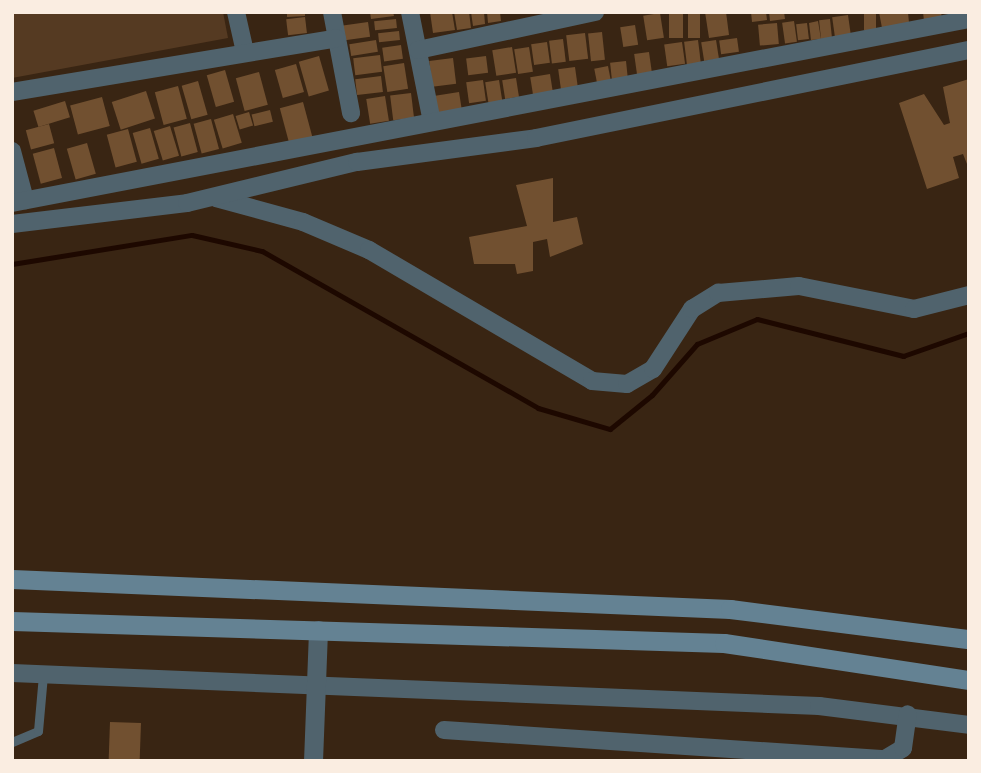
<!DOCTYPE html>
<html>
<head>
<meta charset="utf-8">
<style>
  body { margin:0 }
  #map { position:relative; width:981px; height:773px; overflow:hidden; background:#392513; font-family:"PT Sans",sans-serif }
  div>[style] { position:absolute }
  .green>* { inset:0; background:#553a22 }
  .stream>* { height:5px; margin:-2.5px; padding:0 2.5px; transform-origin:2.5px; border-radius:2.5px; background:#1d0800 }
  .building>* { inset:0; background:#715030; transform-origin:0 0 }
  .service>* { height:9px; margin:-4.5px; padding:0 4.5px; transform-origin:4.5px; border-radius:4.5px; background:#50636d }
  .minor>* { height:18px; margin:-9px; padding:0 9px; transform-origin:9px; border-radius:9px; background:#50636d }
  .tertiary>* { height:19px; margin:-9.5px; padding:0 9.5px; transform-origin:9.5px; border-radius:9.5px; background:#50636d }
  .secondary>* { height:19px; margin:-9.5px; padding:0 9.5px; transform-origin:9.5px; border-radius:9.5px; background:#648293 }
  span { translate:-50% -50%; white-space:nowrap; text-align:center; line-height:1.15; -webkit-text-stroke:5px #2e1b09; paint-order:stroke }
  .frame { position:absolute; inset:0; border:14px solid #faede1; pointer-events:none }
</style>
</head>
<body>
<div id="map">
  <div class="green">
    <i style="clip-path:polygon(12px 12px,223px 12px,228px 38px,12px 78px)"></i>
  </div>
  <div class="stream">
    <i style="left:12px;top:264px;width:182px;rotate:-9.2deg"></i>
    <i style="left:192px;top:235px;width:72px;rotate:12.9deg"></i>
    <i style="left:262px;top:251px;width:318px;rotate:29.6deg"></i>
    <i style="left:538px;top:408px;width:75px;rotate:16.3deg"></i>
    <i style="left:610px;top:429px;width:54px;rotate:-39deg"></i>
    <i style="left:652px;top:395px;width:68px;rotate:-48.6deg"></i>
    <i style="left:697px;top:344px;width:65px;rotate:-22.6deg"></i>
    <i style="left:757px;top:319px;width:151px;rotate:14.2deg"></i>
    <i style="left:903px;top:356px;width:70px;rotate:-19.2deg"></i>
  </div>
  <div class="building">
    <i style="clip-path:polygon(287px 12px,305px 12px,305px 16px,287px 17px)"></i>
    <i style="clip-path:polygon(370px 12px,393px 12px,394px 16px,371px 19px)"></i>
    <i style="clip-path:polygon(430px 12px,452px 12px,455px 30px,433px 33px)"></i>
    <i style="clip-path:polygon(454px 12px,469px 12px,471px 28px,457px 30px)"></i>
    <i style="clip-path:polygon(471px 12px,484px 12px,485px 24px,473px 26px)"></i>
    <i style="clip-path:polygon(487px 12px,500px 12px,501px 21px,488px 23px)"></i>
    <i style="left:669px;top:12px;width:14px;height:26px"></i>
    <i style="left:688px;top:12px;width:12px;height:26px"></i>
    <i style="clip-path:polygon(705px 12px,726px 12px,729px 35px,709px 38px)"></i>
    <i style="clip-path:polygon(751px 12px,766px 12px,767px 20px,752px 22px)"></i>
    <i style="clip-path:polygon(769px 12px,784px 12px,785px 19px,770px 21px)"></i>
    <i style="left:864px;top:12px;width:12px;height:18px"></i>
    <i style="clip-path:polygon(879px 12px,908px 12px,909px 23px,882px 28px)"></i>
    <i style="clip-path:polygon(923px 12px,941px 12px,942px 18px,924px 21px)"></i>
    <i style="left:660px;top:13px;width:25px;height:17px;rotate:81deg"></i>
    <i style="left:848px;top:15px;width:21px;height:16px;rotate:82deg"></i>
    <i style="left:305px;top:17px;width:16px;height:19px;rotate:83deg"></i>
    <i style="left:396px;top:19px;width:9px;height:22px;rotate:84deg"></i>
    <i style="left:830px;top:19px;width:19px;height:11px;rotate:84deg"></i>
    <i style="left:794px;top:21px;width:21px;height:12px;rotate:82deg"></i>
    <i style="clip-path:polygon(818px 21px,821px 39px,811px 40px,809px 23px)"></i>
    <i style="left:368px;top:22px;width:15px;height:27px;rotate:82deg"></i>
    <i style="left:777px;top:23px;width:21px;height:19px;rotate:85deg"></i>
    <i style="left:807px;top:23px;width:16px;height:11px;rotate:83deg"></i>
    <i style="left:635px;top:25px;width:20px;height:15px;rotate:81deg"></i>
    <i style="left:399px;top:31px;width:9px;height:21px;rotate:84deg"></i>
    <i style="left:602px;top:32px;width:28px;height:14px;rotate:84deg"></i>
    <i style="left:585px;top:33px;width:26px;height:19px;rotate:83deg"></i>
    <i style="left:737px;top:38px;width:14px;height:18px;rotate:82deg"></i>
    <i style="left:563px;top:39px;width:23px;height:14px;rotate:83deg"></i>
    <i style="left:376px;top:40px;width:12px;height:27px;rotate:81deg"></i>
    <i style="left:698px;top:40px;width:23px;height:14px;rotate:83deg"></i>
    <i style="left:716px;top:40px;width:19px;height:15px;rotate:81deg"></i>
    <i style="left:547px;top:42px;width:21px;height:16px;rotate:82deg"></i>
    <i style="left:682px;top:42px;width:22px;height:18px;rotate:82deg"></i>
    <i style="left:401px;top:45px;width:14px;height:19px;rotate:82deg"></i>
    <i style="left:512px;top:47px;width:26px;height:20px;rotate:81deg"></i>
    <i style="left:529px;top:47px;width:25px;height:15px;rotate:81deg"></i>
    <i style="left:649px;top:52px;width:22px;height:15px;rotate:82deg"></i>
    <i style="left:380px;top:55px;width:17px;height:27px;rotate:83deg"></i>
    <i style="left:319px;top:56px;width:36px;height:21px;rotate:74deg"></i>
    <i style="left:486px;top:56px;width:17px;height:20px;rotate:83deg"></i>
    <i style="left:453px;top:58px;width:26px;height:24px;rotate:83deg"></i>
    <i style="left:626px;top:61px;width:19px;height:16px;rotate:84deg"></i>
    <i style="left:404px;top:63px;width:26px;height:21px;rotate:81deg"></i>
    <i style="left:296px;top:64px;width:29px;height:22px;rotate:74deg"></i>
    <i style="left:608px;top:66px;width:16px;height:14px;rotate:79deg"></i>
    <i style="left:575px;top:67px;width:22px;height:17px;rotate:82deg"></i>
    <i style="left:225px;top:70px;width:33px;height:19px;rotate:74deg"></i>
    <i style="left:259px;top:72px;width:34px;height:24px;rotate:75deg"></i>
    <i style="left:550px;top:74px;width:18px;height:20px;rotate:81deg"></i>
    <i style="left:381px;top:76px;width:16px;height:26px;rotate:83deg"></i>
    <i style="left:516px;top:78px;width:19px;height:14px;rotate:81deg"></i>
    <i style="clip-path:polygon(969px 79px,969px 169px,963px 154px,953px 157px,959px 178px,927px 189px,899px 103px,924px 94px,944px 125px,950px 123px,943px 87px)"></i>
    <i style="left:483px;top:80px;width:21px;height:17px;rotate:82deg"></i>
    <i style="left:499px;top:80px;width:24px;height:14px;rotate:81deg"></i>
    <i style="left:198px;top:81px;width:35px;height:17px;rotate:74deg"></i>
    <i style="left:178px;top:86px;width:34px;height:24px;rotate:75deg"></i>
    <i style="left:146px;top:91px;width:29px;height:36px;rotate:72deg"></i>
    <i style="left:459px;top:92px;width:19px;height:24px;rotate:81deg"></i>
    <i style="left:411px;top:93px;width:25px;height:21px;rotate:83deg"></i>
    <i style="left:385px;top:96px;width:25px;height:19px;rotate:81deg"></i>
    <i style="left:102px;top:97px;width:30px;height:33px;rotate:75deg"></i>
    <i style="left:65px;top:101px;width:17px;height:33px;rotate:73deg"></i>
    <i style="left:303px;top:102px;width:38px;height:24px;rotate:75deg"></i>
    <i style="left:270px;top:110px;width:12px;height:19px;rotate:76deg"></i>
    <i style="left:249px;top:112px;width:14px;height:14px;rotate:73deg"></i>
    <i style="left:233px;top:114px;width:30px;height:20px;rotate:73deg"></i>
    <i style="left:211px;top:119px;width:31px;height:18px;rotate:75deg"></i>
    <i style="left:190px;top:123px;width:30px;height:17px;rotate:75deg"></i>
    <i style="left:49px;top:124px;width:20px;height:24px;rotate:75deg"></i>
    <i style="left:170px;top:126px;width:31px;height:17px;rotate:73deg"></i>
    <i style="left:150px;top:128px;width:32px;height:18px;rotate:74deg"></i>
    <i style="left:128px;top:129px;width:34px;height:22px;rotate:75deg"></i>
    <i style="left:87px;top:143px;width:32px;height:21px;rotate:74deg"></i>
    <i style="left:54px;top:148px;width:31px;height:22px;rotate:75deg"></i>
    <i style="clip-path:polygon(553px 178px,553px 222px,577px 217px,583px 244px,550px 257px,547px 239px,533px 242px,533px 271px,517px 274px,515px 264px,474px 264px,469px 237px,527px 226px,516px 185px)"></i>
    <i style="left:110px;top:722px;width:31px;height:39px;rotate:2deg"></i>
  </div>
  <div class="service">
    <i style="left:12px;top:742px;width:28px;rotate:-23deg"></i>
    <i style="left:38px;top:731px;width:56px;rotate:-84.9deg"></i>
  </div>
  <div class="minor">
    <i style="left:236px;top:12px;width:41px;rotate:77.3deg"></i>
    <i style="left:332px;top:12px;width:103px;rotate:79.3deg"></i>
    <i style="left:410px;top:12px;width:112px;rotate:78.7deg"></i>
    <i style="left:418px;top:50px;width:181px;rotate:-12.1deg"></i>
    <i style="left:12px;top:92px;width:329px;rotate:-9.4deg"></i>
    <i style="left:12px;top:151px;width:51px;rotate:75.1deg"></i>
    <i style="left:216px;top:198px;width:90px;rotate:15.4deg"></i>
    <i style="left:303px;top:222px;width:72px;rotate:23deg"></i>
    <i style="left:369px;top:250px;width:259px;rotate:30.4deg"></i>
    <i style="left:592px;top:381px;width:35px;rotate:5deg"></i>
    <i style="left:627px;top:384px;width:30px;rotate:-30deg"></i>
    <i style="left:653px;top:369px;width:72px;rotate:-57deg"></i>
    <i style="left:692px;top:309px;width:31px;rotate:-32deg"></i>
    <i style="left:718px;top:293px;width:81px;rotate:-4.9deg"></i>
    <i style="left:799px;top:286px;width:117px;rotate:11.3deg"></i>
    <i style="left:914px;top:309px;width:57px;rotate:-14.3deg"></i>
    <i style="left:12px;top:203px;width:975px;rotate:-10.88deg"></i>
    <i style="left:12px;top:224px;width:176px;rotate:-6.8deg"></i>
    <i style="left:187px;top:203px;width:175px;rotate:-13.6deg"></i>
    <i style="left:357px;top:162px;width:181px;rotate:-7.6deg"></i>
    <i style="left:536px;top:138px;width:442px;rotate:-11.5deg"></i>
    <i style="left:12px;top:673px;width:808px;rotate:2.34deg"></i>
    <i style="left:819px;top:706px;width:151px;rotate:7.2deg"></i>
    <i style="left:444px;top:730px;width:442px;rotate:3.8deg"></i>
    <i style="left:885px;top:759px;width:21px;rotate:-31deg"></i>
    <i style="left:903px;top:748px;width:34px;rotate:-82deg"></i>
  </div>
  <div class="tertiary">
    <i style="left:313px;top:761px;width:131px;rotate:-87.8deg"></i>
  </div>
  <div class="secondary">
    <i style="left:12px;top:579px;width:719px;rotate:2.39deg"></i>
    <i style="left:730px;top:609px;width:241px;rotate:7.2deg"></i>
    <i style="left:12px;top:621px;width:712px;rotate:1.77deg"></i>
    <i style="left:724px;top:643px;width:248px;rotate:8.6deg"></i>
  </div>
  <div class="frame"></div>
</div>
</body>
</html>
